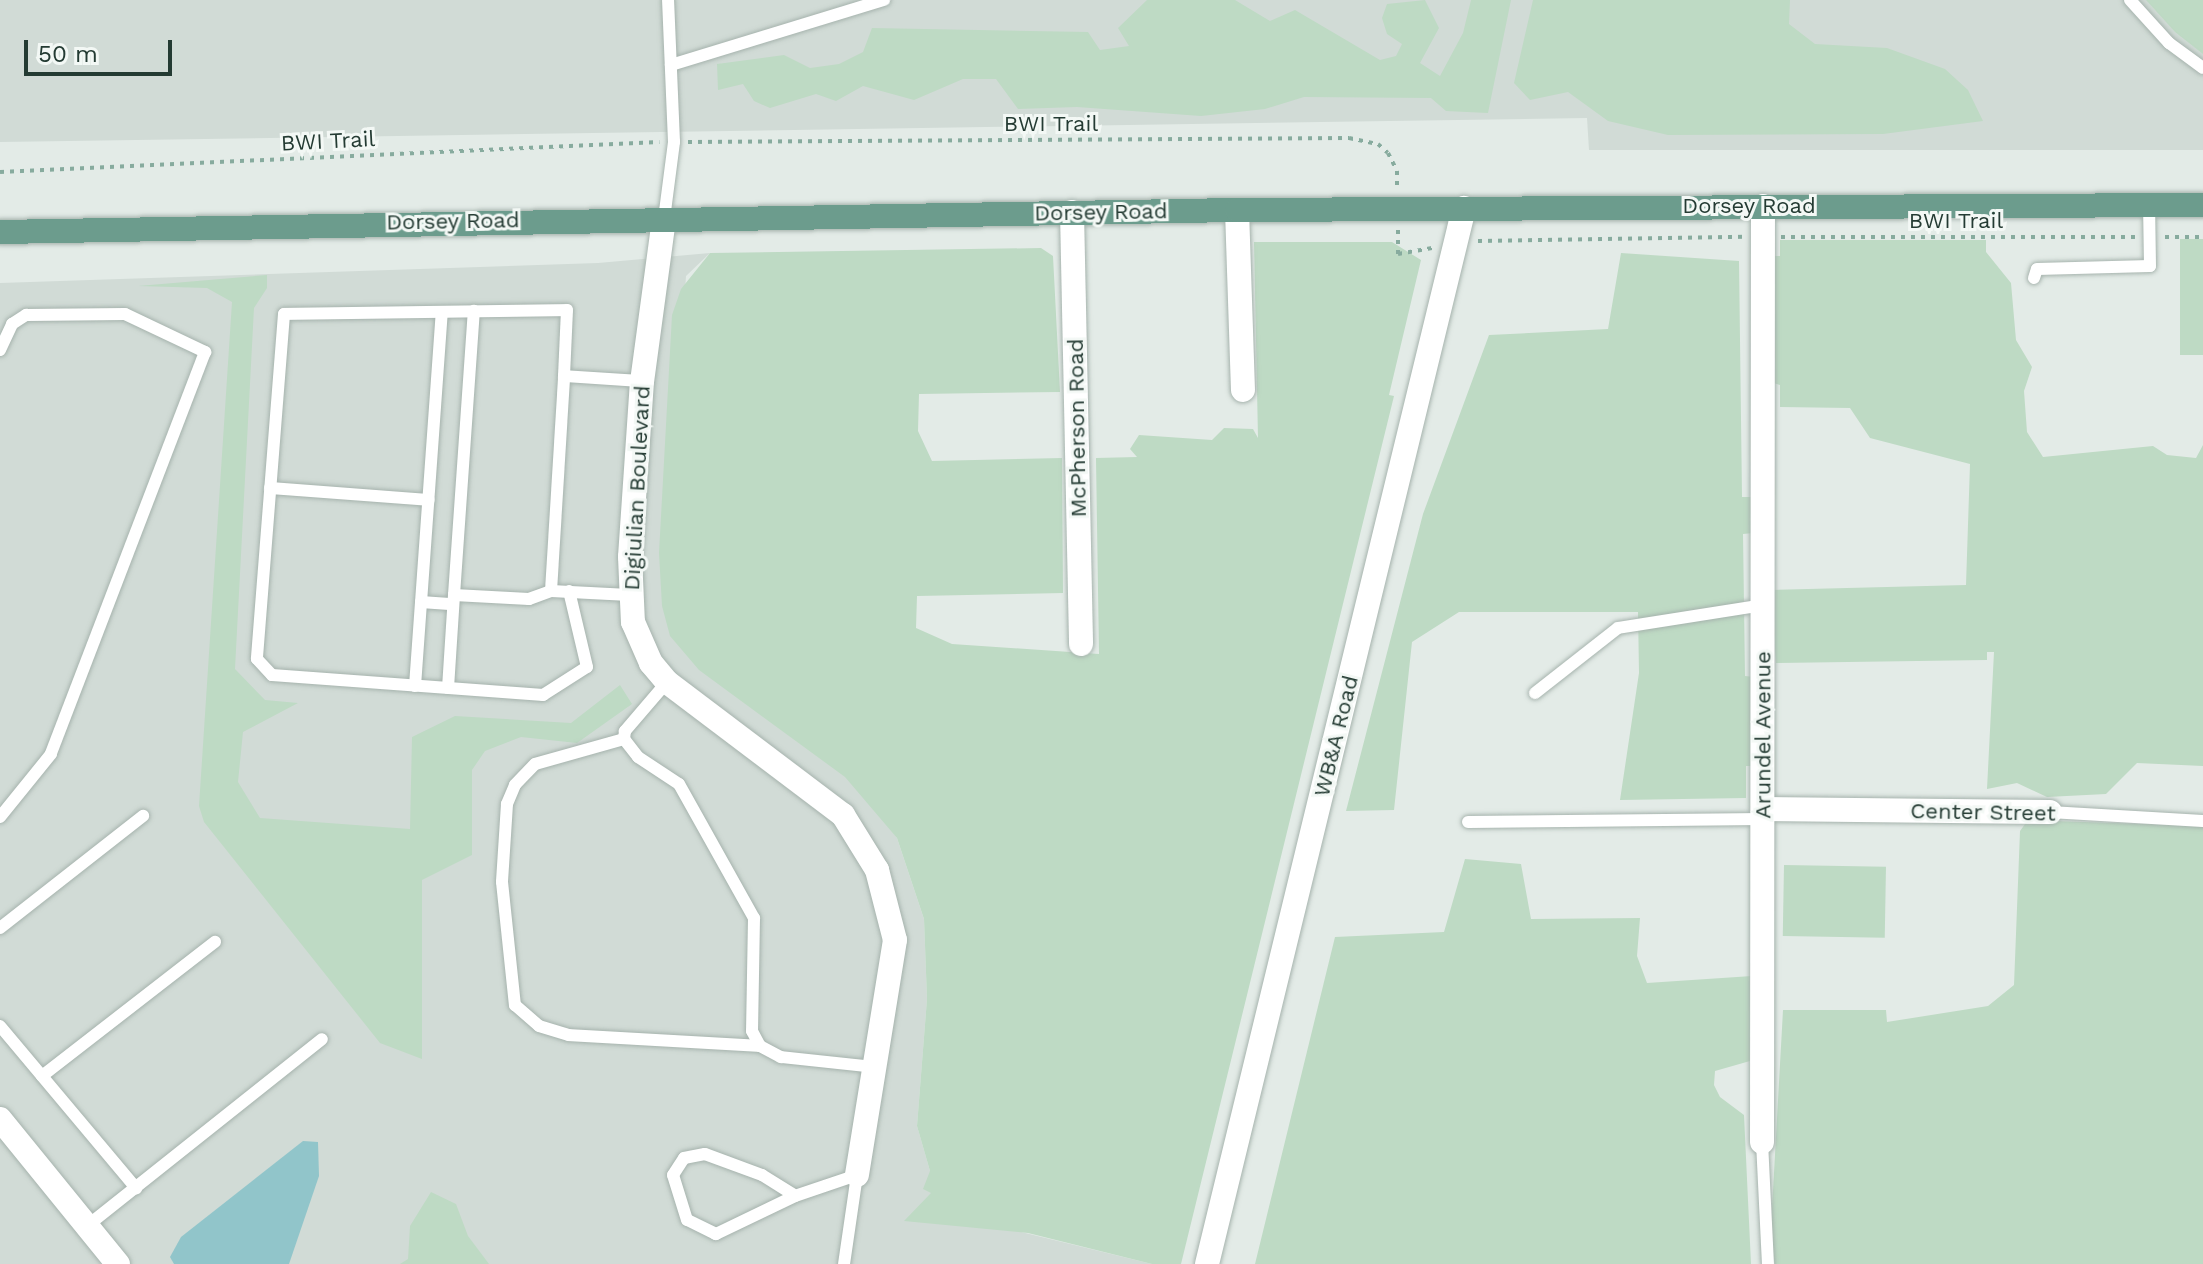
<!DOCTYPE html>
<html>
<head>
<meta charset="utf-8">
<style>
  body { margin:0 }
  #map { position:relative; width:2203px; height:1264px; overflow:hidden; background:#e3ebe7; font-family:"Work Sans",sans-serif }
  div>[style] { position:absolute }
  .built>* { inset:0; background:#d1dbd6 }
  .green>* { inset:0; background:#bedac4; transform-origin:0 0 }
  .water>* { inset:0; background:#91c5ca }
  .path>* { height:4px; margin-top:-2px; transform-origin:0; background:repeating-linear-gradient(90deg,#87ab9e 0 4px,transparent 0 10px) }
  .roads { filter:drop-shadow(0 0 2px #a6b3ad) drop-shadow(0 0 2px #a6b3ad) }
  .service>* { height:12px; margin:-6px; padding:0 6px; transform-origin:6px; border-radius:6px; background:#fff }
  .minor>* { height:24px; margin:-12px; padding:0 12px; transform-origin:12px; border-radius:12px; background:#fff }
  .tertiary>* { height:24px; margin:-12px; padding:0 12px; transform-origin:12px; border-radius:12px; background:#fff }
  .primary>* { height:24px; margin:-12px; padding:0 12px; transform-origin:12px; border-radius:12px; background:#6c9c8d }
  span { translate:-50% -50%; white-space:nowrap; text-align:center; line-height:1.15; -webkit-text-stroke:6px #f3f8f5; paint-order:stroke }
  .street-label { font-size:22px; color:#243b33 }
  .scale { position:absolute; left:24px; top:40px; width:148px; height:36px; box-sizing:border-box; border:4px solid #243b33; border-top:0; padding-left:10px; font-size:24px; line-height:28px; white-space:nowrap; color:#243b33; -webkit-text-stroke:6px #f3f8f5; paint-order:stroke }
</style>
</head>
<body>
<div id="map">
  <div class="built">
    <i style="clip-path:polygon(0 0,2203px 0,2203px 150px,1589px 150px,1587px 118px,0 142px)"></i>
    <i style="clip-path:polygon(710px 253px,686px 276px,667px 572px,860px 787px,897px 838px,924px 919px,927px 999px,917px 1126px,930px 1171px,1005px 1228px,1152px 1264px,0 1264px,0 283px,598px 263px)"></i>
  </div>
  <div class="green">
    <i style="clip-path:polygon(1147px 0,1235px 0,1270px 21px,1295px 10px,1380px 60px,1396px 56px,1402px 44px,1387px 34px,1382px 18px,1387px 4px,1425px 0,1439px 28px,1420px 63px,1440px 76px,1463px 33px,1471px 0,1511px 0,1488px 113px,1446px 111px,1431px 98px,1304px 97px,1265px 109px,1201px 116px,1077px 107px,1018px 109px,996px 79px,963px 79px,914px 100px,863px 86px,836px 101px,816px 94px,770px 108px,754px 101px,743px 84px,718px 90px,717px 64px,784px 55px,810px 68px,839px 64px,863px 52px,872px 28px,1088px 32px,1100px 50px,1129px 46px,1118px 28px)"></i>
    <i style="clip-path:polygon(1533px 0,1790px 0,1789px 24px,1815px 44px,1887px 48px,1945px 69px,1968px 90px,1983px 121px,1883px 134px,1668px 135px,1608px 121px,1568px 92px,1530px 100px,1514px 83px)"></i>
    <i style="clip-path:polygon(2146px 0,2203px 0,2203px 54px,2175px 32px)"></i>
    <i style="left:2180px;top:239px;width:23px;height:116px"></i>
    <i style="clip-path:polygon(1780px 240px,1986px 240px,1986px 252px,2011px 283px,2016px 340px,2032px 367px,2024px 391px,2027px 432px,2043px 457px,2153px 446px,2167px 455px,2196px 458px,2203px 445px,2203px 766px,2137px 763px,2106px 794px,2047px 797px,2017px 783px,1987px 789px,1994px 652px,1987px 652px,1987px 660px,1776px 663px,1771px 590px,1966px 585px,1970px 464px,1870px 438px,1850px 408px,1780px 407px,1780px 385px,1770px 382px,1771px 256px,1780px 256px)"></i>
    <i style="clip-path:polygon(1254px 242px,1392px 242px,1421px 260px,1389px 395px,1394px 396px,1181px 1264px,1152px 1264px,1028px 1233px,904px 1221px,931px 1193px,923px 1189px,930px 1171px,917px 1126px,927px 999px,924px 919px,897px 838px,845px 777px,699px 670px,670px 636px,662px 606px,659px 553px,672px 315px,681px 289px,710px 253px,1041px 248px,1053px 256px,1060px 392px,919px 394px,918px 431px,932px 461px,1062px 458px,1063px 593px,917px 596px,916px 628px,952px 644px,1099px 654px,1096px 458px,1137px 457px,1130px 449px,1139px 435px,1212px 440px,1224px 428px,1253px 429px,1258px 438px)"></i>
    <i style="clip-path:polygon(1621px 253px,1739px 261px,1742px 497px,1753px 497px,1753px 533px,1743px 534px,1745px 676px,1754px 677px,1753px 766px,1746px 766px,1746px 798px,1620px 800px,1639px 673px,1638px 612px,1459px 612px,1412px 642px,1394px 810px,1346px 811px,1423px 514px,1489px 335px,1608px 329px)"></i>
    <i style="clip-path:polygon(267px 275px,267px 288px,254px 308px,235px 669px,265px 700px,298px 703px,243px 732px,238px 782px,260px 818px,410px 829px,412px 737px,455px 716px,571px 723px,620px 685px,632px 704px,577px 743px,521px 737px,485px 751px,472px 770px,472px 855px,422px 880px,422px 1059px,380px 1043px,204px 822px,199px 806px,232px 302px,207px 288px,138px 286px)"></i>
    <i style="clip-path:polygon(2028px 820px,2203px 826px,2203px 1264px,1775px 1264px,1770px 1245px,1783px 1010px,1886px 1010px,1887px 1022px,1988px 1006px,2014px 985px,2020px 831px)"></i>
    <i style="clip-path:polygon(1465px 859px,1521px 864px,1531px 919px,1640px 918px,1637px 956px,1647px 983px,1752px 976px,1750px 1061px,1715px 1071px,1714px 1085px,1720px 1097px,1744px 1115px,1751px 1264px,1255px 1264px,1335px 937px,1444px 932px)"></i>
    <i style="left:1784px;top:865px;width:102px;height:71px;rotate:1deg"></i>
    <i style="clip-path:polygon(431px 1192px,456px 1204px,468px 1236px,489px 1264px,400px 1264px,408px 1259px,410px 1226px)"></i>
  </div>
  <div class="water">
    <i style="clip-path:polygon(303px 1141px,318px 1142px,319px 1176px,289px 1264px,174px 1264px,170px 1257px,181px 1237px)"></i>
  </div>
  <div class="path">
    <i style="left:688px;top:142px;width:661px;rotate:-0.35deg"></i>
    <i style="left:1349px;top:138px;width:30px;rotate:12deg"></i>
    <i style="left:1378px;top:144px;width:13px;rotate:42deg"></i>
    <i style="left:1388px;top:153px;width:20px;rotate:63deg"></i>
    <i style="left:1397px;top:171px;width:19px;rotate:90deg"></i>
    <i style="left:0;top:172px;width:660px;rotate:-2.61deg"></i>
    <i style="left:1398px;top:230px;width:24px;rotate:90deg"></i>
    <i style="left:1398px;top:254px;width:36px;rotate:-10deg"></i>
    <i style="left:1781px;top:237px;width:356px"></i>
    <i style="left:2165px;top:237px;width:38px"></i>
    <i style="left:1478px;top:241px;width:267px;rotate:-0.9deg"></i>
  </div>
  <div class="roads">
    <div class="service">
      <i style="left:2130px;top:0;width:58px;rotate:47.8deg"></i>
      <i style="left:2169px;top:43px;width:42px;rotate:36.3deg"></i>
      <i style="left:671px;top:65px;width:223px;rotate:-17deg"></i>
      <i style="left:664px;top:219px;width:78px;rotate:-82.6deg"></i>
      <i style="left:674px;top:142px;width:142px;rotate:-92.4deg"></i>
      <i style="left:2034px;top:278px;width:9px;rotate:-72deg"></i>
      <i style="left:2037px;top:269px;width:113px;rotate:-1.5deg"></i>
      <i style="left:2150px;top:266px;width:61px;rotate:-90.9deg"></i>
      <i style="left:0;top:350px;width:29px;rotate:-65deg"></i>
      <i style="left:12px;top:324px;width:17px;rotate:-33deg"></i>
      <i style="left:26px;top:315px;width:99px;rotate:-0.6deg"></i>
      <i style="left:125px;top:314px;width:89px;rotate:25.4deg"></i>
      <i style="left:205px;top:352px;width:430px;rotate:111deg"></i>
      <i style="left:51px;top:754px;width:81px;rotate:129deg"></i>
      <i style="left:564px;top:376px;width:66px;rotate:-87.4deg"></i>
      <i style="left:567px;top:310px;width:283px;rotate:179.2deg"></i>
      <i style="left:284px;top:314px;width:346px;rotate:94.5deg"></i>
      <i style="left:257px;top:659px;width:22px;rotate:47deg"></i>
      <i style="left:272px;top:675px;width:272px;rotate:4.2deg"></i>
      <i style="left:543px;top:695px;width:52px;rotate:-32.5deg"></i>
      <i style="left:587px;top:667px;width:78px;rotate:-103.3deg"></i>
      <i style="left:270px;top:488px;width:159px;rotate:4.3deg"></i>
      <i style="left:454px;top:595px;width:285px;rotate:-86deg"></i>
      <i style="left:629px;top:595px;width:78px;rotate:-177.1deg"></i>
      <i style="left:551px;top:591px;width:215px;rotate:-86.5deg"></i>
      <i style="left:564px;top:376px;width:78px;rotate:3.7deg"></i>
      <i style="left:421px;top:602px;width:32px;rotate:4deg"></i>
      <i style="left:667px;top:682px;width:65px;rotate:130.6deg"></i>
      <i style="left:625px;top:731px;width:8px;rotate:97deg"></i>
      <i style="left:624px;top:739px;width:23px;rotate:52deg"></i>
      <i style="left:638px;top:757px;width:49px;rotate:33.4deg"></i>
      <i style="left:679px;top:784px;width:154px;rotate:60.8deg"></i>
      <i style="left:754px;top:918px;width:113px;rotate:91deg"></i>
      <i style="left:752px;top:1031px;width:17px;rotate:62deg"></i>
      <i style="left:760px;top:1046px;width:24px;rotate:28deg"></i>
      <i style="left:781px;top:1057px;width:94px;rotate:6.1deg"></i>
      <i style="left:415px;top:686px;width:375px;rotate:-85.9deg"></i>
      <i style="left:448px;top:688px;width:93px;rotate:-86.3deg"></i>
      <i style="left:454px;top:595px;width:75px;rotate:3.1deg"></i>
      <i style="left:529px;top:599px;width:23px;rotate:-20deg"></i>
      <i style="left:1535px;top:693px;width:105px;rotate:-38.1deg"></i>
      <i style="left:1618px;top:628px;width:147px;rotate:-9deg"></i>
      <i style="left:624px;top:739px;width:92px;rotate:164.3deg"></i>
      <i style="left:535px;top:764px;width:29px;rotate:134deg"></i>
      <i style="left:515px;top:785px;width:21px;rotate:113deg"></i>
      <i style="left:507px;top:804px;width:78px;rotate:93.7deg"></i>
      <i style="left:502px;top:882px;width:124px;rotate:84deg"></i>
      <i style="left:515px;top:1005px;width:32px;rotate:41deg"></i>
      <i style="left:539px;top:1026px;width:31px;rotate:17deg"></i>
      <i style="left:569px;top:1035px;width:191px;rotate:3.3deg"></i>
      <i style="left:2050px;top:812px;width:153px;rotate:3.4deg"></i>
      <i style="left:1468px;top:822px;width:295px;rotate:-0.6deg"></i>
      <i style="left:0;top:928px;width:182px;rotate:-38.1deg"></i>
      <i style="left:0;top:1026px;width:212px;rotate:50deg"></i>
      <i style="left:42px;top:1076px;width:219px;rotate:-37.8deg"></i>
      <i style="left:1762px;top:1142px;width:122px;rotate:87.2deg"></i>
      <i style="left:795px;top:1196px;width:88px;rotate:154.3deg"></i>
      <i style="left:716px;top:1234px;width:32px;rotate:-154deg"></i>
      <i style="left:687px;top:1220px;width:47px;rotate:-107.3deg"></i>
      <i style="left:673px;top:1175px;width:20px;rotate:-57deg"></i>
      <i style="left:684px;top:1158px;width:21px;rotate:-11deg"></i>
      <i style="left:705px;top:1154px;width:61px;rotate:20.2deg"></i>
      <i style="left:762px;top:1175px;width:39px;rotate:32deg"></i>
      <i style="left:795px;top:1196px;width:65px;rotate:-18.7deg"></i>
      <i style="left:857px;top:1175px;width:90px;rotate:98.3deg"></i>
      <i style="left:87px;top:1226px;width:300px;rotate:-38.5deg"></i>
    </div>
    <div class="minor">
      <i style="left:1237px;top:210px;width:180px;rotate:88.1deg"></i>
      <i style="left:1072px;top:212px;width:432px;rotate:88.8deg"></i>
      <i style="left:664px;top:219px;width:163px;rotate:97.7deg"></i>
      <i style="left:642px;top:381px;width:176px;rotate:93.9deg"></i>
      <i style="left:630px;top:557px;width:65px;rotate:87.4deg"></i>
      <i style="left:633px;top:622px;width:45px;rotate:66.3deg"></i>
      <i style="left:651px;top:663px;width:25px;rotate:50deg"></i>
      <i style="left:667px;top:682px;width:221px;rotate:37.1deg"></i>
      <i style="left:843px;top:815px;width:65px;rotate:58.3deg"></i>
      <i style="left:877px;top:870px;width:72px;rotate:75.6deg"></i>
      <i style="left:895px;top:940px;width:238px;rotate:99.2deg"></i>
      <i style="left:1763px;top:809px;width:287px;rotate:0.6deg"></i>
      <i style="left:0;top:1119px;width:187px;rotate:50.9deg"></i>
      <i style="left:1762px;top:1142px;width:936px;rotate:-89.94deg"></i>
    </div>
    <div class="tertiary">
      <i style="left:1207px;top:1264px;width:1087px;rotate:-76.32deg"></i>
    </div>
    <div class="primary">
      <i style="left:0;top:232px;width:1237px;rotate:-1.02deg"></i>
      <i style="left:1237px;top:210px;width:966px;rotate:-0.3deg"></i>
    </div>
  </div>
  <div class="street-label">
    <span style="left:1051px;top:124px">BWI Trail</span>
    <span style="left:328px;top:141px;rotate:-3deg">BWI Trail</span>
    <span style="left:1749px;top:206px">Dorsey Road</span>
    <span style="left:1101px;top:212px;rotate:-1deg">Dorsey Road</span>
    <span style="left:453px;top:221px;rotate:-1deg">Dorsey Road</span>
    <span style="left:1956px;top:221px">BWI Trail</span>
    <span style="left:1077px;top:428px;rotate:-91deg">McPherson Road</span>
    <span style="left:637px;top:488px;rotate:-87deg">Digiulian Boulevard</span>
    <span style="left:1763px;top:735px;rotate:-90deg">Arundel Avenue</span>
    <span style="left:1336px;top:736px;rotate:-76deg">WB&amp;A Road</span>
    <span style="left:1983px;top:812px;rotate:1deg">Center Street</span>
  </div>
  <div class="scale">50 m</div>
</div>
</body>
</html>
